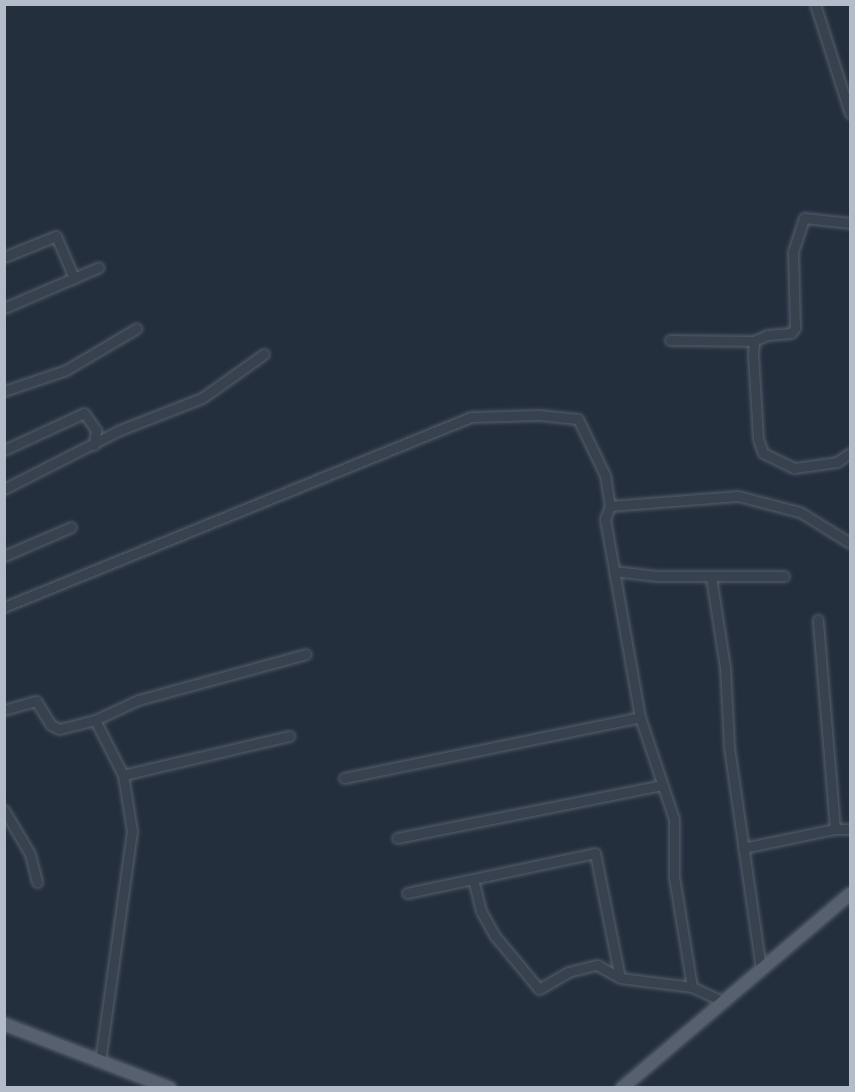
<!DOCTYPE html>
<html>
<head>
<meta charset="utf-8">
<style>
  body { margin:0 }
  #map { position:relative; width:855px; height:1092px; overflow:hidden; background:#242f3e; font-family:Barlow,sans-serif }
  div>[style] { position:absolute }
  .roads { filter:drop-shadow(0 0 2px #565f6c) drop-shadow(0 0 2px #565f6c) }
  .minor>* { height:9px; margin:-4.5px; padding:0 4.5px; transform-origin:4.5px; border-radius:4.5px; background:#38414e }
  .major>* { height:12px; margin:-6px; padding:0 6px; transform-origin:6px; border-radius:6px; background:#56606e }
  span { translate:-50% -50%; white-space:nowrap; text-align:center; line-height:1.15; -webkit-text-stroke:4.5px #1d2633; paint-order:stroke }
  .frame { position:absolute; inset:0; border:6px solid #b4bcc9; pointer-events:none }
</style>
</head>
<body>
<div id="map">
  <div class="roads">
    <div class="minor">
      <i style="left:815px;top:4px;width:115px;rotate:72.3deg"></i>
      <i style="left:850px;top:223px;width:46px;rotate:-173.8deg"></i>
      <i style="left:804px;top:218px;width:36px;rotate:108deg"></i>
      <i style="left:793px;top:252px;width:76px;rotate:88.5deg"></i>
      <i style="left:795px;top:328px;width:6px;rotate:129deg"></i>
      <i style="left:791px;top:333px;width:24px;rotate:175deg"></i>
      <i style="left:767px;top:335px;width:14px;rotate:155deg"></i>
      <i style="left:754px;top:341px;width:13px;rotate:94deg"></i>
      <i style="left:753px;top:354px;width:85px;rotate:86.6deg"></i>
      <i style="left:758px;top:439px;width:15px;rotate:70deg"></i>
      <i style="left:763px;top:453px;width:34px;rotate:26deg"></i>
      <i style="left:794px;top:468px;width:43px;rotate:-7.9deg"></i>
      <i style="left:837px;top:462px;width:16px;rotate:-35deg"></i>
      <i style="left:4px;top:257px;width:56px;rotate:-22deg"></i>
      <i style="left:56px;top:236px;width:46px;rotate:66.8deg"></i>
      <i style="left:4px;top:308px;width:103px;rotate:-23.3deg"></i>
      <i style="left:670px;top:340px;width:84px;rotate:0.7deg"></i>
      <i style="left:4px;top:391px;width:65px;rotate:-18.7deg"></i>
      <i style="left:66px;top:370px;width:82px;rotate:-30.6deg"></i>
      <i style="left:4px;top:450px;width:88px;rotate:-24.8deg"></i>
      <i style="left:84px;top:413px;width:21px;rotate:55deg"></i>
      <i style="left:96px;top:430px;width:15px;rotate:98deg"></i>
      <i style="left:4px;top:489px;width:130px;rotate:-27deg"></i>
      <i style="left:120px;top:430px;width:88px;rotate:-21.3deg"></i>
      <i style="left:202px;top:398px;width:76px;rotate:-35.4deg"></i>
      <i style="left:610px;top:506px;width:128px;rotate:-4.5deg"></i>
      <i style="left:738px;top:496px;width:64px;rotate:14.5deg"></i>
      <i style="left:800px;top:512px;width:59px;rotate:31.8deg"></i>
      <i style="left:4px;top:556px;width:73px;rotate:-23.4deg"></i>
      <i style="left:614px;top:571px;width:43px;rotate:6.6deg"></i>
      <i style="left:657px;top:576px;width:127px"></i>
      <i style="left:711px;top:577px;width:91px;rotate:81.2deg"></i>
      <i style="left:725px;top:667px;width:80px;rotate:87.1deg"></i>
      <i style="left:729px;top:747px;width:225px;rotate:81.8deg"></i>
      <i style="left:4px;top:607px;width:504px;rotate:-22.14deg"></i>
      <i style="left:471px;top:417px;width:68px;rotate:-1.7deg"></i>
      <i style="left:539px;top:415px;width:39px;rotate:6deg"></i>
      <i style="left:578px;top:419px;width:62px;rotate:64.3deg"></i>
      <i style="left:605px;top:475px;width:31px;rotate:81deg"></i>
      <i style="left:610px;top:506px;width:14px;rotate:111deg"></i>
      <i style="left:605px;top:519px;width:201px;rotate:80deg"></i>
      <i style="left:640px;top:717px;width:108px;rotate:71.6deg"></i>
      <i style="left:674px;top:819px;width:58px;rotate:90deg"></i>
      <i style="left:674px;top:877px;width:111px;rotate:80.7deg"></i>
      <i style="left:4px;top:710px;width:33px;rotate:-16deg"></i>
      <i style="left:36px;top:701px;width:28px;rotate:58deg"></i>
      <i style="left:51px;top:725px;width:9px;rotate:27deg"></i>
      <i style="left:59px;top:729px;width:37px;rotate:-14deg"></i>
      <i style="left:95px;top:720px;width:47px;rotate:-24.9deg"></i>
      <i style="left:138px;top:700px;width:174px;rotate:-15.3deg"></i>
      <i style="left:95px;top:720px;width:62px;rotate:63deg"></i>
      <i style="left:123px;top:775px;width:57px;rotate:80.9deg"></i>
      <i style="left:132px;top:831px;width:234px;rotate:97.9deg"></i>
      <i style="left:123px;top:775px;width:171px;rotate:-13.2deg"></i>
      <i style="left:344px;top:778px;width:302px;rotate:-11.6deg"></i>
      <i style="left:4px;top:810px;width:51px;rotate:59.4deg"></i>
      <i style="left:30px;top:854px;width:29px;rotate:76deg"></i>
      <i style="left:835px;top:829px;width:15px"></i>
      <i style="left:397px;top:838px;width:271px;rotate:-11.3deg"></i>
      <i style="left:743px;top:848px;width:94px;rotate:-11.7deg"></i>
      <i style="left:835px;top:829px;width:210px;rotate:-94.7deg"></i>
      <i style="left:473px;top:879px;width:33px;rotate:76deg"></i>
      <i style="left:481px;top:911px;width:29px;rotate:61deg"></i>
      <i style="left:495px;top:936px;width:69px;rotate:50.3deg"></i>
      <i style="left:539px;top:989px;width:34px;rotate:-30deg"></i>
      <i style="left:568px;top:972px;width:30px;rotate:-14deg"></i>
      <i style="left:597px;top:965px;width:26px;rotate:29deg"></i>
      <i style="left:620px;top:978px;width:73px;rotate:7.1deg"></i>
      <i style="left:692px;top:987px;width:35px;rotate:25deg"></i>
      <i style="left:407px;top:893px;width:192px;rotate:-12deg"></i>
      <i style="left:595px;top:853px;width:127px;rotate:78.7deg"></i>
    </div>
    <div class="major">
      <i style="left:4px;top:1024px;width:178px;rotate:21.1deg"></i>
      <i style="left:622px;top:1088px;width:299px;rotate:-40.4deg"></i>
    </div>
  </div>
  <div class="frame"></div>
</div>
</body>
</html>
